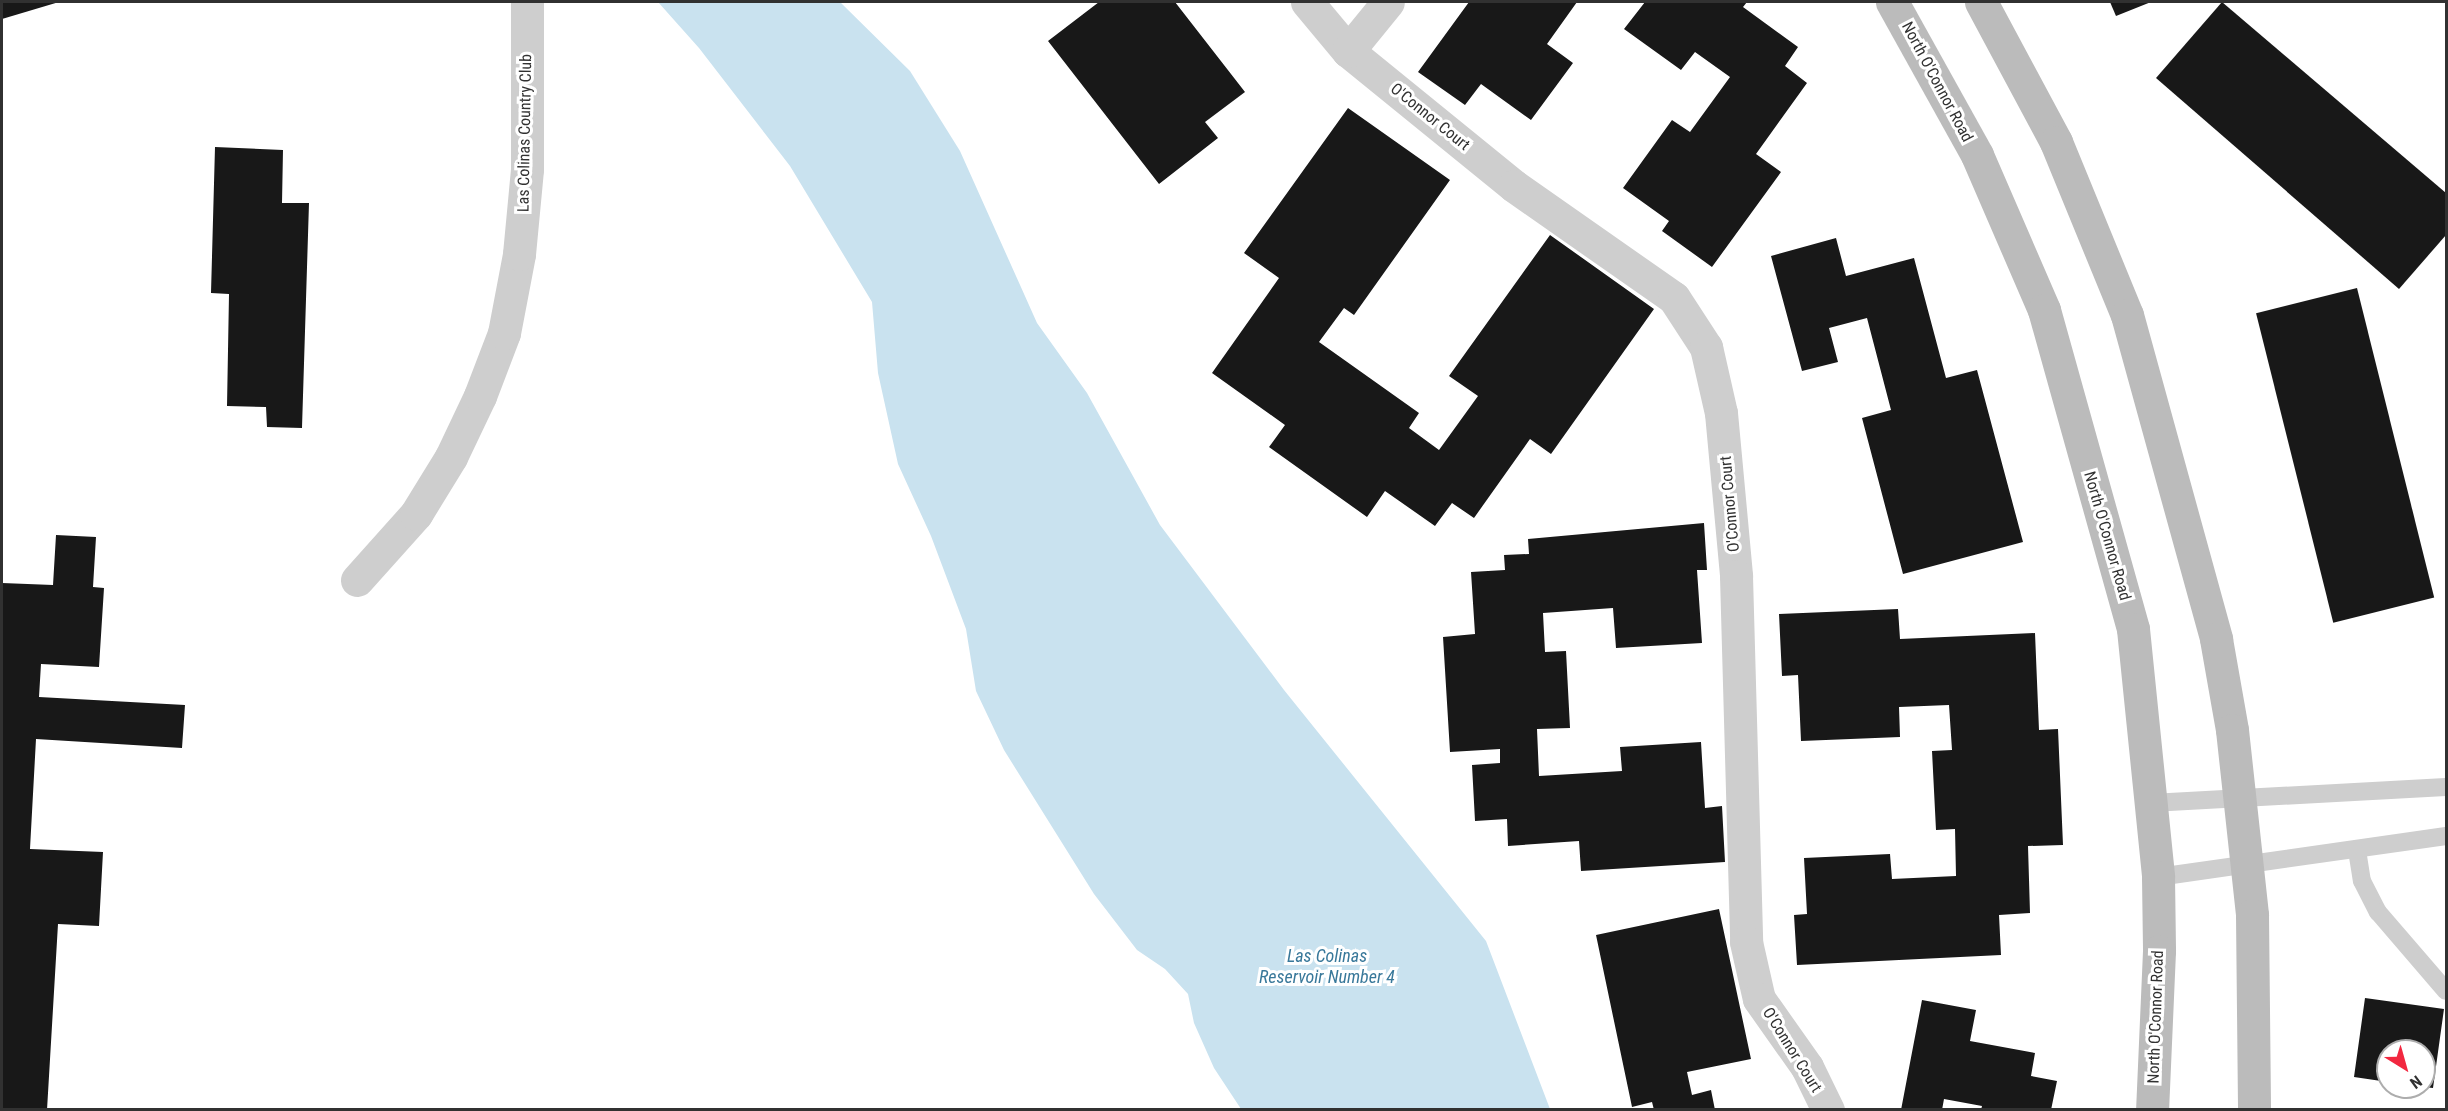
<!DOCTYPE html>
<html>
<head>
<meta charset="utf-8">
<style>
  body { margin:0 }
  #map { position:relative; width:2448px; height:1111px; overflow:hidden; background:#fff; font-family:"Roboto Condensed",sans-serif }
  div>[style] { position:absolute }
  .water>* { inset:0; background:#c9e2ef }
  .building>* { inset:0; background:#181818; transform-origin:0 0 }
  .lane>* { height:18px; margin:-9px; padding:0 9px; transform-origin:9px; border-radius:9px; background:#cecece }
  .street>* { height:33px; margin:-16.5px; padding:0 16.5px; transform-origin:16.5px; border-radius:16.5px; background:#cecece }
  .secondary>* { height:33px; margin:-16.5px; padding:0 16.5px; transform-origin:16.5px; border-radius:16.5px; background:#bbb }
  span { translate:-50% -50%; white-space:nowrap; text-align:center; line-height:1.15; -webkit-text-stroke:6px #fff; paint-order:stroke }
  .street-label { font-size:16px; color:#313131 }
  .water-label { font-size:18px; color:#38789a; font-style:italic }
  .frame { position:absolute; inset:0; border:3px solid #313131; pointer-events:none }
  .north { position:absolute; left:2376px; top:1039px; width:60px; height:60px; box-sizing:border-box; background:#fff; border:2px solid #adadad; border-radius:50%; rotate:143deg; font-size:16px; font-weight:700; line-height:24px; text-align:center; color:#313131 }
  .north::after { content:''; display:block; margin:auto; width:21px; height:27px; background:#f22840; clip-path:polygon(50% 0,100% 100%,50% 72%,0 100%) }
</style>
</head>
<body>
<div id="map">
  <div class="water">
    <i style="clip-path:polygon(658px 2px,840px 2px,910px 71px,960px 151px,1037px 323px,1087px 393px,1160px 525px,1284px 690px,1486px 941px,1550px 1109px,1241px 1109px,1214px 1068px,1194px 1023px,1188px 994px,1165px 969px,1137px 950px,1094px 894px,1004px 750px,976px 691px,966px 629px,931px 536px,898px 464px,878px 373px,872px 302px,790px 166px,699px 48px)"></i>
  </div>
  <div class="building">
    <i style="clip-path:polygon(2px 2px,59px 2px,2px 19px)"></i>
    <i style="clip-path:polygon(1099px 2px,1175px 2px,1245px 92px,1205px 122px,1218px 138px,1159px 184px,1048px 41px)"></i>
    <i style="clip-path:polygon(1469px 2px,1577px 2px,1547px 44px,1573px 63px,1531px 120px,1481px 84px,1465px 105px,1418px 72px)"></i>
    <i style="clip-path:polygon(1645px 2px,1747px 2px,1743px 7px,1798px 47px,1785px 66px,1807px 83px,1756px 154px,1781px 172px,1712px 267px,1662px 231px,1669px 221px,1623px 188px,1672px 120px,1690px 132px,1730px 77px,1695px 52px,1681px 70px,1624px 29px)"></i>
    <i style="clip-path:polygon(2110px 2px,2151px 2px,2116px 16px)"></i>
    <i style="clip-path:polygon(2222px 2px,2446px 193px,2446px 235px,2399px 289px,2156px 78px)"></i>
    <i style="clip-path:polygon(1348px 108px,1450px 180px,1354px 315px,1344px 308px,1319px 342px,1419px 413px,1409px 428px,1439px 450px,1478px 396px,1449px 376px,1550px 235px,1654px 309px,1551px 454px,1530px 439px,1474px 518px,1452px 503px,1435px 526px,1385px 491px,1367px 517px,1269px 447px,1285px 425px,1212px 373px,1279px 278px,1244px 253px)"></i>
    <i style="clip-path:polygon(215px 147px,283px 150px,282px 203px,309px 203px,302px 428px,267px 427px,266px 407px,227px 406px,229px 294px,211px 293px)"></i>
    <i style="clip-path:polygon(1836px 238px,1846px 276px,1914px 258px,1946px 378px,1977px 370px,2023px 542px,1903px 574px,1862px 418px,1891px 410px,1867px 318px,1829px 328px,1838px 362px,1802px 371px,1771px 256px)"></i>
    <i style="left:2357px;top:288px;width:319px;height:104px;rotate:76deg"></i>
    <i style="clip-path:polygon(1704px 523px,1707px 570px,1697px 570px,1702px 643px,1616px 648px,1613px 608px,1543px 613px,1545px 652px,1566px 651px,1570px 728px,1537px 729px,1539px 776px,1622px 771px,1620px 747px,1701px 742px,1705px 808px,1722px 806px,1725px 862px,1581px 871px,1579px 841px,1508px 846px,1507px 819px,1475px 821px,1472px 765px,1500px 763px,1500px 749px,1450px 752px,1443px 637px,1475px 634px,1471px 572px,1505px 570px,1504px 555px,1529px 554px,1528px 539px)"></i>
    <i style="clip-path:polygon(56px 535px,96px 537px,93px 587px,104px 588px,99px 667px,41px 664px,39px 697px,185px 705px,182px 748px,36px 739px,30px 849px,103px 852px,99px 926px,58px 924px,47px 1110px,2px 1110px,2px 583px,53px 585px)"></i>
    <i style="clip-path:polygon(1898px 609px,1900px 639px,2035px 633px,2039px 730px,2058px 729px,2063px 845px,2028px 846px,2030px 913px,1999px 915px,2001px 955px,1797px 965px,1794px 915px,1807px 914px,1804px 858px,1890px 854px,1892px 879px,1956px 876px,1955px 829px,1936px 830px,1932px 751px,1952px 750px,1949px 705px,1899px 707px,1900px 737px,1801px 741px,1798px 675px,1782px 676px,1779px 614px)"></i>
    <i style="clip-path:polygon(1719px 909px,1751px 1059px,1687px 1072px,1692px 1095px,1711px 1090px,1715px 1110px,1654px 1110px,1652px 1102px,1632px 1107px,1596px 935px)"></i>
    <i style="clip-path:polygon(2365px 998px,2444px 1009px,2433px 1088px,2424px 1087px,2424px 1051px,2388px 1051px,2388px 1082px,2354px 1077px)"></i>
    <i style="clip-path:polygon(1922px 1000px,1976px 1010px,1970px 1041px,2035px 1053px,2031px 1076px,2057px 1081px,2051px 1110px,1981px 1110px,1982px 1106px,1944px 1099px,1942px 1110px,1901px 1110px)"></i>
  </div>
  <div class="lane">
    <i style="left:2151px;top:803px;width:295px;rotate:-3.1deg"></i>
    <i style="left:2357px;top:850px;width:31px;rotate:81deg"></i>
    <i style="left:2362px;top:881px;width:35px;rotate:63deg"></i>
    <i style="left:2378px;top:912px;width:104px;rotate:49.3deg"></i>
    <i style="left:2158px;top:877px;width:291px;rotate:-8.1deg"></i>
  </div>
  <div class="street">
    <i style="left:1307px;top:2px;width:64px;rotate:50.1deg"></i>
    <i style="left:1348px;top:51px;width:214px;rotate:39.1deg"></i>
    <i style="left:1514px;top:186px;width:195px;rotate:35deg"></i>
    <i style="left:1674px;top:298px;width:59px;rotate:56.9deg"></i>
    <i style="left:1706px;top:347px;width:68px;rotate:77.2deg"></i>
    <i style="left:1721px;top:413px;width:164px;rotate:84.7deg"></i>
    <i style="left:1736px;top:576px;width:366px;rotate:88.4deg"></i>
    <i style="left:1746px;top:942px;width:58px;rotate:77.2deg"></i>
    <i style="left:1759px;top:999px;width:83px;rotate:54.8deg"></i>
    <i style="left:1807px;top:1067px;width:48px;rotate:64deg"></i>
    <i style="left:1348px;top:51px;width:63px;rotate:-50.8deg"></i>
    <i style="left:357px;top:580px;width:89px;rotate:-48.2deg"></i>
    <i style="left:416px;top:514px;width:67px;rotate:-58.4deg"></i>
    <i style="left:451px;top:457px;width:68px;rotate:-64.6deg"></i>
    <i style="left:480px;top:396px;width:67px;rotate:-69.1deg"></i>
    <i style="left:504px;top:333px;width:80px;rotate:-79.2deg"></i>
    <i style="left:519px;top:254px;width:85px;rotate:-84.6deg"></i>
    <i style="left:527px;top:169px;width:167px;rotate:-90deg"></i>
  </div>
  <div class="secondary">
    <i style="left:1892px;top:2px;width:175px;rotate:60.9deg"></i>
    <i style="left:1977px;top:155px;width:169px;rotate:66.6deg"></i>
    <i style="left:2044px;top:310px;width:331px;rotate:74.4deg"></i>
    <i style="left:2133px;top:629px;width:249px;rotate:84.2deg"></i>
    <i style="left:2158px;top:877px;width:74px;rotate:89.2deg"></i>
    <i style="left:2159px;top:951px;width:159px;rotate:92.5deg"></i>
    <i style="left:1981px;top:2px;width:159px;rotate:61.8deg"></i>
    <i style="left:2056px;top:142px;width:187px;rotate:67.7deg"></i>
    <i style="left:2127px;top:315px;width:336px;rotate:74.6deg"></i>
    <i style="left:2216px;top:639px;width:92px;rotate:80deg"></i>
    <i style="left:2232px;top:730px;width:186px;rotate:83.8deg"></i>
    <i style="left:2252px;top:915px;width:195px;rotate:89.4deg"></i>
  </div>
  <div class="street-label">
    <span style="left:1937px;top:82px;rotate:62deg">North O'Connor Road</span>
    <span style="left:1430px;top:117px;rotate:39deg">O'Connor Court</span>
    <span style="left:525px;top:133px;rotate:-89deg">Las Colinas Country Club</span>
    <span style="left:1730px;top:504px;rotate:-95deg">O'Connor Court</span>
    <span style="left:2107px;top:536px;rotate:74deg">North O'Connor Road</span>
    <span style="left:2156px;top:1017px;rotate:-88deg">North O'Connor Road</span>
    <span style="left:1792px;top:1050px;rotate:58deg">O'Connor Court</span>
  </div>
  <div class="water-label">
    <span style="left:1327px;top:967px">Las Colinas<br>Reservoir Number 4</span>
  </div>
  <div class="frame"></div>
  <div class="north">N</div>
</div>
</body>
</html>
